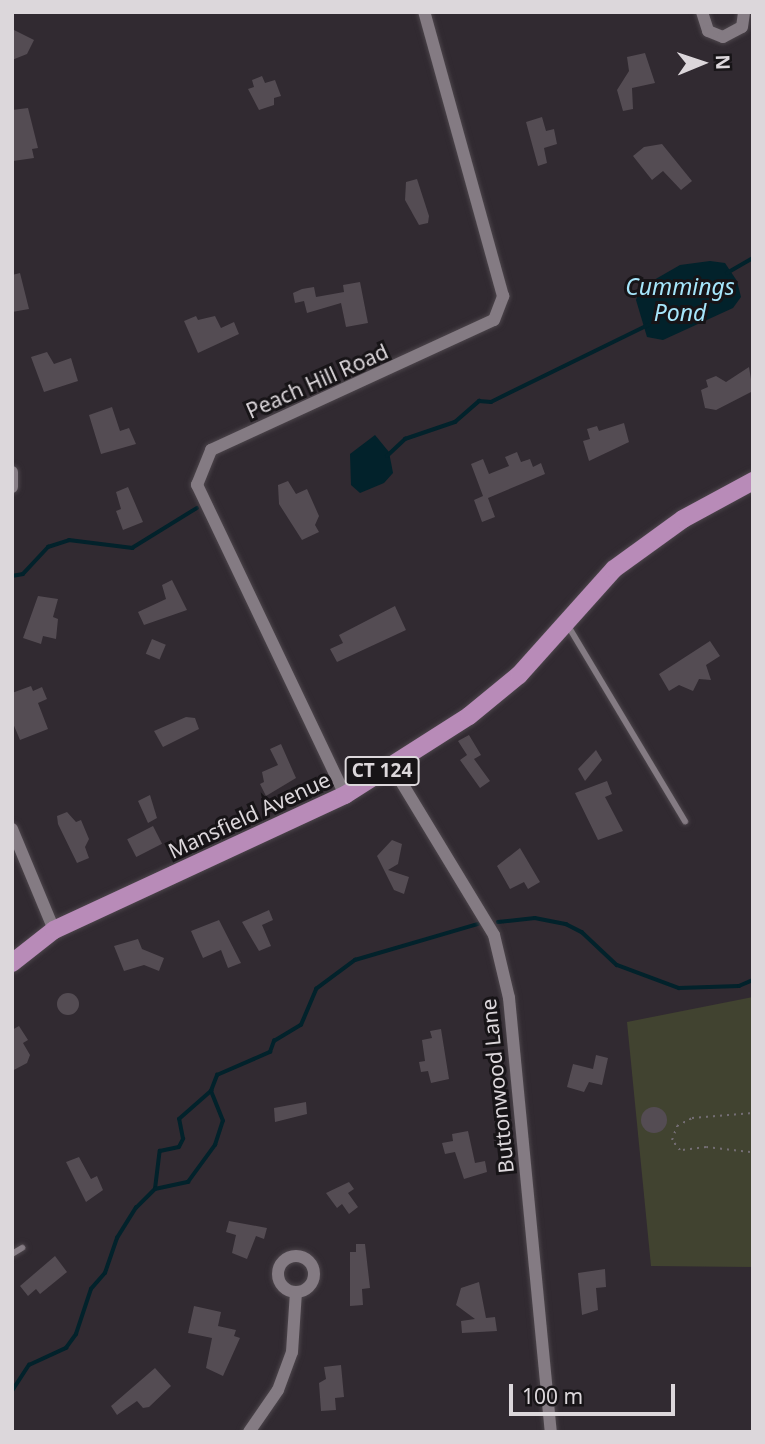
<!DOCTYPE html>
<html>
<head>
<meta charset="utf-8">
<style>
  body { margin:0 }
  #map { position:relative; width:765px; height:1444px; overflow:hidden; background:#312a31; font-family:"Noto Sans",sans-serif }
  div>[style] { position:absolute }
  .green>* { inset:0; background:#414330 }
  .water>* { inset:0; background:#02222b }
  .stream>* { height:3.5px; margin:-1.75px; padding:0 1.75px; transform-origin:1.75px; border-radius:1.75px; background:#02222b }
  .building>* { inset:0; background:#544c53; transform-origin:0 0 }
  .round { border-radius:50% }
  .path>* { height:2px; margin-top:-1px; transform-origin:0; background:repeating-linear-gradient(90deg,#736d73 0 2px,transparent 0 7px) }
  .roads { filter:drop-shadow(0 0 2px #4c454b) drop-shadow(0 0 2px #4c454b) }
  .service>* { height:6px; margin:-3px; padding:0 3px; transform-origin:3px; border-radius:3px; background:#847b83 }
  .minor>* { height:12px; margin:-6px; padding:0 6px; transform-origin:6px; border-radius:6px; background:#847b83 }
  .minor>.ring { margin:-6px; padding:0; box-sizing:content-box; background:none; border:12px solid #847b83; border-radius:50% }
  .primary>* { height:18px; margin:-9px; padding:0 9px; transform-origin:9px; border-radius:9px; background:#b88bb8 }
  span { translate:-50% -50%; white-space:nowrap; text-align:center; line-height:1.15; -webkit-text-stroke:6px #171417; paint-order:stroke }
  .shield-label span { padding:2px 5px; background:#171417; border:2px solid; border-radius:5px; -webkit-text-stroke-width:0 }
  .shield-label { font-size:19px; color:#dcd7db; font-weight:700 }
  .street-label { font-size:21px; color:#dcd7db }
  .water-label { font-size:23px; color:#a6e6fb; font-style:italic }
  .frame { position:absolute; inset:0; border:14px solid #dcd7db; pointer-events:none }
  .north { position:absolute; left:667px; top:28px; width:70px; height:70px; -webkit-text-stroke:5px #171417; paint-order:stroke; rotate:88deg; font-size:19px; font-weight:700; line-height:28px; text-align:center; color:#dcd7db }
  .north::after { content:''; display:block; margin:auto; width:24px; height:32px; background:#dcd7db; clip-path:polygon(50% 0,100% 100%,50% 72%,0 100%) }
  .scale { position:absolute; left:509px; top:1384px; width:166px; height:32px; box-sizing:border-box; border:4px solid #dcd7db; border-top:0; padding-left:9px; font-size:21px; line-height:24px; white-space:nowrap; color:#dcd7db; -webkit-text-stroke:5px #171417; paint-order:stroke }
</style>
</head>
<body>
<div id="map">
  <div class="green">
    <i style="clip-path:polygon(753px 997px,753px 1267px,651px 1266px,627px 1022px)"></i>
  </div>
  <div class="water">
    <i style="clip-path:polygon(710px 261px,725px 263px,737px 281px,741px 297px,733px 308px,663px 340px,647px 337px,636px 300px,640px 288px,680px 265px)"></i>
    <i style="clip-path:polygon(375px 435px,389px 452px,393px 473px,384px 483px,360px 493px,351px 485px,350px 454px)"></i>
  </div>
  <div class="stream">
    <i style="left:727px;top:273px;width:30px;rotate:-30deg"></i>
    <i style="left:387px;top:456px;width:25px;rotate:-43deg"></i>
    <i style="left:405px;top:439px;width:53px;rotate:-18.8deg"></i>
    <i style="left:455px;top:422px;width:32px;rotate:-41deg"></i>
    <i style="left:479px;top:401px;width:12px;rotate:5deg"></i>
    <i style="left:491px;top:402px;width:175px;rotate:-26.1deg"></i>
    <i style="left:12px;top:576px;width:11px;rotate:-10deg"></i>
    <i style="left:23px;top:574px;width:37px;rotate:-47deg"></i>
    <i style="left:48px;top:547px;width:22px;rotate:-18deg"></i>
    <i style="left:69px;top:540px;width:64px;rotate:7.2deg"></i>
    <i style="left:132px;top:548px;width:76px;rotate:-31.6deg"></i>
    <i style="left:498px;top:922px;width:37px;rotate:-6deg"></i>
    <i style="left:535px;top:918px;width:32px;rotate:11deg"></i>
    <i style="left:566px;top:924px;width:18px;rotate:27deg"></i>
    <i style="left:582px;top:932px;width:48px;rotate:43.3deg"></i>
    <i style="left:617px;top:965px;width:66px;rotate:20.4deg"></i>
    <i style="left:679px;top:988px;width:60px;rotate:-1.9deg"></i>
    <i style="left:739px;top:986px;width:15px;rotate:-23deg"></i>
    <i style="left:155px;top:1189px;width:38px;rotate:-83deg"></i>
    <i style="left:160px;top:1151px;width:19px;rotate:-12deg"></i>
    <i style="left:179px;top:1147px;width:9px;rotate:-63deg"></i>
    <i style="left:183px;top:1139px;width:20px;rotate:-101deg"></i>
    <i style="left:179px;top:1119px;width:43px;rotate:-41.2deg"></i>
    <i style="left:12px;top:1391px;width:31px;rotate:-57deg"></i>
    <i style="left:29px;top:1365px;width:41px;rotate:-24.7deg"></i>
    <i style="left:66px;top:1348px;width:17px;rotate:-54deg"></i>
    <i style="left:76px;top:1334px;width:47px;rotate:-71.6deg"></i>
    <i style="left:91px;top:1289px;width:21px;rotate:-49deg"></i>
    <i style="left:105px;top:1273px;width:37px;rotate:-71deg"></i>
    <i style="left:117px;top:1238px;width:36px;rotate:-58deg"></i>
    <i style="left:136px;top:1208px;width:27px;rotate:-45deg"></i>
    <i style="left:155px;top:1189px;width:34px;rotate:-12deg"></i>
    <i style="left:188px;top:1182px;width:46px;rotate:-53.9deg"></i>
    <i style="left:215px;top:1145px;width:25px;rotate:-72deg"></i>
    <i style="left:223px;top:1121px;width:32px;rotate:-112deg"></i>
    <i style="left:211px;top:1091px;width:17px;rotate:-69deg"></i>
    <i style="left:217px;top:1075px;width:58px;rotate:-23.5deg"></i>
    <i style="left:270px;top:1052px;width:12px;rotate:-70deg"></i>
    <i style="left:274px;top:1041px;width:31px;rotate:-31deg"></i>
    <i style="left:301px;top:1025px;width:39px;rotate:-67deg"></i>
    <i style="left:316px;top:989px;width:49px;rotate:-36.6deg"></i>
    <i style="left:355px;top:960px;width:128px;rotate:-16.3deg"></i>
  </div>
  <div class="building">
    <i style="clip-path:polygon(12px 29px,34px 40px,27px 54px,12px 60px)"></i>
    <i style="clip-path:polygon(645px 53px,655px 83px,632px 88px,633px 109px,623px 111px,617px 90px,629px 71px,627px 57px)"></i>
    <i style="clip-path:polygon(262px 76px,265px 83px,275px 80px,281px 96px,274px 98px,274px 105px,259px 110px,248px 89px,254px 87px,252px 80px)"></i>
    <i style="clip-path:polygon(28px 108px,38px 148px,32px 149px,34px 158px,13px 161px,12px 110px)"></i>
    <i style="clip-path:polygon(542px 117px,546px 131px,554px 129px,557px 144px,544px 148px,547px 163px,538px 166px,526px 122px)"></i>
    <i style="clip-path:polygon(662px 144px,692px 181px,681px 190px,663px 171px,652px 180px,633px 156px,644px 147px)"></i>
    <i style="clip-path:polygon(417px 179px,429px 216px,428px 223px,419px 225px,405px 200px,406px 182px)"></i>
    <i style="clip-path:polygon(20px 273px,29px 309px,12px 312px,12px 275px)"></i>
    <i style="clip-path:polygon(360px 282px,368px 323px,346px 327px,341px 303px,307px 313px,304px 301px,295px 303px,293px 293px,302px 289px,314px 287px,316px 297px,344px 292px,343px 285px)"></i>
    <i style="clip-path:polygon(196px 316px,198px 320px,215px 316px,221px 328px,234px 322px,239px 334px,198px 353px,184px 321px)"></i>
    <i style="clip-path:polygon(47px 352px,54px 364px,71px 358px,78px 381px,44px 392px,31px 357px)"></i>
    <i style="clip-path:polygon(749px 367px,753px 391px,716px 410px,705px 408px,701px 390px,708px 387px,706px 380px,716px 376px,726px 382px)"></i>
    <i style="clip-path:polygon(112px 407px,120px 431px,129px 428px,136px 444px,101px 454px,89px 415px)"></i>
    <i style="clip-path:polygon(624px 423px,629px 442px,589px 461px,583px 441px,590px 439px,587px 429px,597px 426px,599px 431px)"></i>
    <i style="clip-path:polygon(517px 452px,521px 462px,530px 459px,533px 467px,541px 463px,545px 474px,488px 498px,495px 517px,482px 522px,474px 500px,483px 496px,471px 464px,483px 459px,489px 474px,509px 466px,505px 457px)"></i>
    <i style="clip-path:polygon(288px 481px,296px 494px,307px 489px,319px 516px,315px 525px,319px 532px,302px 540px,279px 504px,278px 485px)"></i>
    <i style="clip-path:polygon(128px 487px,143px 522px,123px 530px,116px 511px,121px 509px,116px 492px)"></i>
    <i style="clip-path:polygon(172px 580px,187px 610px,144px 625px,138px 612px,166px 599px,162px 585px)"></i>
    <i style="clip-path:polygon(38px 596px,58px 599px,53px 617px,58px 619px,56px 639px,43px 636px,41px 644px,23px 638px)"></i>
    <i style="clip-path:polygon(395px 606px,406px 630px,337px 662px,330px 649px,343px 643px,339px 635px)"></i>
    <i style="left:152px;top:639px;width:15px;height:16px;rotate:23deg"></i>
    <i style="clip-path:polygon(710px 641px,720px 656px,706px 665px,711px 680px,699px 679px,693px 691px,679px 685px,669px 691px,659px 674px)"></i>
    <i style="clip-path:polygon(31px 686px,33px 691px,42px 687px,47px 699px,38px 703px,48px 729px,20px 740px,12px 721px,12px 693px)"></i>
    <i style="clip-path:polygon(186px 717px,195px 718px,199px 729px,163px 747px,154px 731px)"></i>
    <i style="clip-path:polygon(469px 735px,481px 755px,474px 759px,490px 781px,480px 788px,460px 760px,467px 755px,458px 741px)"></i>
    <i style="clip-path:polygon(281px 744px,296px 778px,266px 796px,260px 784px,264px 782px,262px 772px,278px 765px,270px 749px)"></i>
    <i style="clip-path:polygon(596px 750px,602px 760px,585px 781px,578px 769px)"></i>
    <i style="clip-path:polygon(607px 781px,612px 794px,605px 797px,623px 831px,598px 840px,575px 793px)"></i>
    <i style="clip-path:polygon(150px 795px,157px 818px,148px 823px,138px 801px)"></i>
    <i style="clip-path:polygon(67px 812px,76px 822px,81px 820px,89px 839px,85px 847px,89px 858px,77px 863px,58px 824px,57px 816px)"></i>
    <i style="left:153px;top:826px;width:20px;height:29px;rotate:63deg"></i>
    <i style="clip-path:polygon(392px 840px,402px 844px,398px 864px,388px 870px,409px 877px,404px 894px,394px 890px,377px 856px)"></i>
    <i style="clip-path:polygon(520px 848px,540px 882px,528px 889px,524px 882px,510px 889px,497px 866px)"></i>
    <i style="clip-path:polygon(269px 910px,273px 920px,262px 925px,271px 946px,259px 951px,242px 922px)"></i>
    <i style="clip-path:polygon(219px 920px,241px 963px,228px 968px,221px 950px,203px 958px,191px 931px)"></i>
    <i style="clip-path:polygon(138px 939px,142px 949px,164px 958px,159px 971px,144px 965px,124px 971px,114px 946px)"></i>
    <i class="round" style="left:57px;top:993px;width:22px;height:22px"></i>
    <i style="clip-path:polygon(19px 1026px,28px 1040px,23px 1043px,30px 1055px,27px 1063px,12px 1071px,12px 1030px)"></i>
    <i style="clip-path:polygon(441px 1029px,449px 1079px,431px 1083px,428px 1071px,421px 1072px,419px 1062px,425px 1061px,422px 1040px,432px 1038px,430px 1031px)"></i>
    <i style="clip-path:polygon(596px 1055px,608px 1058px,602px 1085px,589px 1082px,584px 1092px,567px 1087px,573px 1064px,593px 1069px)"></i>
    <i style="clip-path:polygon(306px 1102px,307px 1114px,275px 1122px,274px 1108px)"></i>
    <i class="round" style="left:641px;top:1107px;width:26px;height:26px"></i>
    <i style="clip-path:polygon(468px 1131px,475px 1163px,485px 1161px,487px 1172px,464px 1179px,455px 1152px,445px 1154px,442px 1143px,453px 1141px,452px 1134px)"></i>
    <i style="clip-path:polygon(79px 1157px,91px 1179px,97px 1176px,103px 1190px,86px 1202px,66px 1162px)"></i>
    <i style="clip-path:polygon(349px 1182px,354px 1189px,348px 1193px,358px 1207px,349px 1214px,342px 1204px,337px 1208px,326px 1193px)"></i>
    <i style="clip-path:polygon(229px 1221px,267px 1228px,264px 1239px,256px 1236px,247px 1259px,232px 1253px,236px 1235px,226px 1232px)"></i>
    <i style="clip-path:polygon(356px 1244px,365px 1244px,370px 1288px,362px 1289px,363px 1305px,350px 1306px,350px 1252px,356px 1252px)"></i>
    <i style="clip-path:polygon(55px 1256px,67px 1272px,40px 1294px,36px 1289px,28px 1296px,20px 1286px)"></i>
    <i style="clip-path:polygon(605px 1269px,606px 1287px,596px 1288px,598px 1310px,582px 1315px,578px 1273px)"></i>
    <i style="clip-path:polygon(479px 1282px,486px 1318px,495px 1317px,497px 1331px,462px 1333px,461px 1321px,475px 1319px,456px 1305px,461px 1288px)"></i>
    <i style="clip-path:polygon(194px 1306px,221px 1312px,218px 1326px,236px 1330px,234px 1336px,240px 1338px,223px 1376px,206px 1368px,212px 1338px,188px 1333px)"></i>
    <i style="clip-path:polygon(341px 1365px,344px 1397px,335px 1398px,336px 1410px,321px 1411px,319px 1383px,326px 1379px,324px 1367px)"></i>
    <i style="clip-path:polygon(155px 1368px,171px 1386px,149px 1407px,143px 1408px,137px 1401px,117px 1415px,111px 1406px)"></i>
  </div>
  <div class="path">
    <i style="left:750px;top:1152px;width:44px;rotate:-173.5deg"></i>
    <i style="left:706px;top:1147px;width:26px;rotate:173deg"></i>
    <i style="left:680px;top:1150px;width:13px;rotate:-129deg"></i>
    <i style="left:672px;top:1140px;width:15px;rotate:-70deg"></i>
    <i style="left:677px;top:1126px;width:17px;rotate:-28deg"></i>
    <i style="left:692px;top:1118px;width:61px;rotate:-4.7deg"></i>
  </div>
  <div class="roads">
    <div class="service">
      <i style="left:567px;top:624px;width:230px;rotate:59.1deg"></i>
      <i style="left:12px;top:1254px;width:12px;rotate:-31deg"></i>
    </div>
    <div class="minor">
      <i style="left:702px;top:12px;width:20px;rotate:72deg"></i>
      <i style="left:708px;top:31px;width:16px;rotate:22deg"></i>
      <i style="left:723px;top:37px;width:21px;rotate:-28deg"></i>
      <i style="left:742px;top:27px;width:15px;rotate:-82deg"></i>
      <i style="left:12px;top:472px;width:15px;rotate:90deg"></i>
      <i style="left:391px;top:765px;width:199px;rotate:58.8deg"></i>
      <i style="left:494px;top:935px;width:65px;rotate:76.6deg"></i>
      <i style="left:509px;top:998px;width:436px;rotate:84.5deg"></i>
      <i style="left:345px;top:795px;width:344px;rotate:-115.5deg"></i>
      <i style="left:197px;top:485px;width:38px;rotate:-68deg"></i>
      <i style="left:211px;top:450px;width:311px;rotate:-24.7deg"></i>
      <i style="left:494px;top:320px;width:26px;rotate:-69deg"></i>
      <i style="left:503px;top:296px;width:295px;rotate:-105.5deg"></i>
      <i style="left:12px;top:829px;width:109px;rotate:67.4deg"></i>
      <i class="ring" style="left:278px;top:1256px;width:24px;height:24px"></i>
      <i style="left:249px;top:1432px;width:51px;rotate:-55.4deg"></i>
      <i style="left:278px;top:1390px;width:40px;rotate:-69.8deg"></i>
      <i style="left:292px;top:1352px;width:60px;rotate:-86.2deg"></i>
    </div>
    <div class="primary">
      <i style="left:12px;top:963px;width:53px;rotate:-38.2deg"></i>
      <i style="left:54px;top:930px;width:321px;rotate:-24.9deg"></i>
      <i style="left:345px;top:795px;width:147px;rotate:-32.5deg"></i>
      <i style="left:469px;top:716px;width:65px;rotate:-39.4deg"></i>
      <i style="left:519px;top:675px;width:142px;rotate:-48.1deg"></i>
      <i style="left:614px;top:569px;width:85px;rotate:-35.9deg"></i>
      <i style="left:683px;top:519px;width:80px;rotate:-28.5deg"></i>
    </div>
  </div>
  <div class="shield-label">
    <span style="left:382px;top:771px">CT 124</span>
  </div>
  <div class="street-label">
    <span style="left:317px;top:381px;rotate:-24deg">Peach Hill Road</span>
    <span style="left:249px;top:815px;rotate:-25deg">Mansfield Avenue</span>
    <span style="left:497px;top:1086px;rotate:-96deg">Buttonwood Lane</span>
  </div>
  <div class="water-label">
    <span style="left:680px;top:299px">Cummings<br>Pond</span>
  </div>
  <div class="frame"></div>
  <div class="north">N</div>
  <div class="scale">100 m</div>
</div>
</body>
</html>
